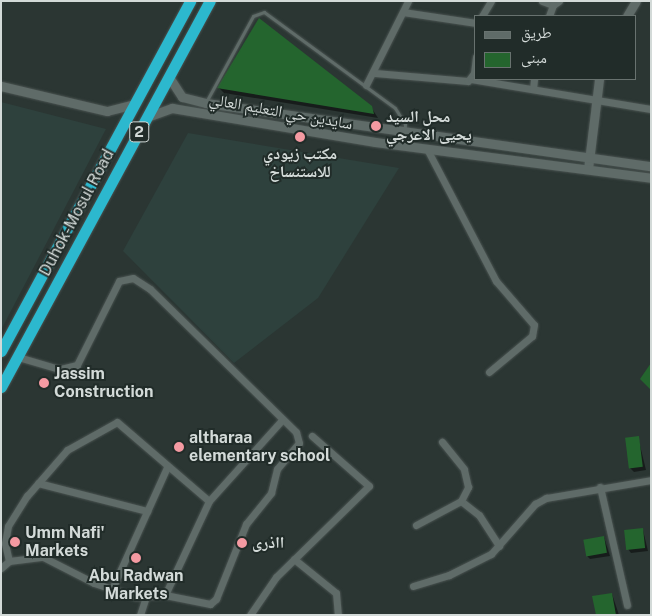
<!DOCTYPE html>
<html>
<head>
<meta charset="utf-8">
<style>
  body { margin:0 }
  #map { position:relative; width:652px; height:616px; overflow:hidden; background:#2b3633; font-family:"Public Sans","Noto Naskh Arabic",sans-serif }
  div>[style] { position:absolute }
  .built>* { inset:0; background:#2e413d }
  .shadow>* { inset:0; background:#0007 }
  .building>* { inset:0; background:#24652e; transform-origin:0 0 }
  .roads { filter:drop-shadow(0 0 1px #495250) drop-shadow(0 0 1px #495250) }
  .service>* { height:3px; margin:-1.5px; padding:0 1.5px; transform-origin:1.5px; border-radius:1.5px; background:#5f6b68 }
  .minor>* { height:7px; margin:-3.5px; padding:0 3.5px; transform-origin:3.5px; border-radius:3.5px; background:#5f6b68 }
  .tertiary>* { height:9px; margin:-4.5px; padding:0 4.5px; transform-origin:4.5px; border-radius:4.5px; background:#5f6b68 }
  .secondary>* { height:9px; margin:-4.5px; padding:0 4.5px; transform-origin:4.5px; border-radius:4.5px; background:#5f6b68 }
  .trunk>* { height:11px; margin:-5.5px; padding:0 5.5px; transform-origin:5.5px; border-radius:5.5px; background:#2cb8ce }
  .dots>* { width:14px; height:14px; translate:-50% -50%; box-sizing:border-box; border:2px solid #212c29; border-radius:50% }
  span { translate:-50% -50%; white-space:nowrap; text-align:center; line-height:1.15; -webkit-text-stroke:4px #212c29; paint-order:stroke }
  .shield-label span { padding:1px 4px; background:#212c29; border:1px solid; border-radius:4px; -webkit-text-stroke-width:0 }
  .shield-label { font-size:15px; color:#d3dad8; font-weight:700 }
  .street-label { font-size:16px; color:#d3dad8 }
  .poi-label { font-size:16px; color:#d3dad8; font-weight:700 }
  .left { translate:0 -50%; text-align:left }
  .frame { position:absolute; inset:0; border:2px solid #d3dad8; pointer-events:none }
  .legend { position:absolute; left:474px; top:15px; width:162px; height:65px; box-sizing:border-box; background:#212c29; border:1px solid #68726f; margin:0; padding:6px 9px; list-style:none; font-size:15px; color:#d3dad8 }
  .legend li { display:flex; align-items:center; gap:10px; height:25px }
  .legend b { width:25px; border:1px solid #68726f }
</style>
</head>
<body>
<div id="map">
  <div class="built">
    <i style="clip-path:polygon(1px 102px,106px 129px,1px 330px)"></i>
    <i style="clip-path:polygon(188px 133px,399px 168px,318px 298px,234px 363px,123px 251px)"></i>
  </div>
  <div class="shadow">
    <i style="clip-path:polygon(219px 88px,371px 107px,378px 118px,224px 93px)"></i>
    <i style="clip-path:polygon(638px 437px,646px 470px,634px 472px,630px 468px)"></i>
    <i style="clip-path:polygon(643px 530px,648px 551px,631px 553px,628px 549px)"></i>
    <i style="clip-path:polygon(604px 537px,610px 556px,590px 559px,587px 556px)"></i>
    <i style="clip-path:polygon(612px 594px,619px 615px,596px 615px)"></i>
  </div>
  <div class="building">
    <i style="clip-path:polygon(259px 18px,372px 106px,374px 114px,217px 88px)"></i>
    <i style="clip-path:polygon(651px 363px,651px 390px,640px 379px)"></i>
    <i style="left:639px;top:436px;width:31px;height:14px;rotate:83deg"></i>
    <i style="left:643px;top:528px;width:20px;height:19px;rotate:84deg"></i>
    <i style="left:604px;top:536px;width:17px;height:21px;rotate:80deg"></i>
    <i style="clip-path:polygon(612px 593px,616px 615px,596px 615px,592px 596px)"></i>
  </div>
  <div class="roads">
    <div class="service">
      <i style="left:206px;top:102px;width:98px;rotate:-61.3deg"></i>
      <i style="left:253px;top:16px;width:12px;rotate:-20deg"></i>
      <i style="left:264px;top:12px;width:162px;rotate:36.2deg"></i>
      <i style="left:395px;top:108px;width:19px;rotate:58deg"></i>
      <i style="left:405px;top:124px;width:21px;rotate:93deg"></i>
    </div>
    <div class="minor">
      <i style="left:542px;top:1px;width:12px;rotate:20deg"></i>
      <i style="left:553px;top:5px;width:7px;rotate:-34deg"></i>
      <i style="left:403px;top:12px;width:74px;rotate:8.6deg"></i>
      <i style="left:482px;top:16px;width:17px;rotate:-59deg"></i>
      <i style="left:549px;top:16px;width:12px;rotate:-70deg"></i>
      <i style="left:375px;top:73px;width:93px;rotate:4.9deg"></i>
      <i style="left:468px;top:81px;width:10px;rotate:-53deg"></i>
      <i style="left:474px;top:73px;width:16px;rotate:-83deg"></i>
      <i style="left:471px;top:79px;width:182px;rotate:9.5deg"></i>
      <i style="left:366px;top:85px;width:94px;rotate:-63.4deg"></i>
      <i style="left:533px;top:89px;width:10px;rotate:-84deg"></i>
      <i style="left:427px;top:149px;width:149px;rotate:62.4deg"></i>
      <i style="left:496px;top:281px;width:58px;rotate:49.2deg"></i>
      <i style="left:534px;top:325px;width:11px;rotate:100deg"></i>
      <i style="left:532px;top:336px;width:56px;rotate:140.1deg"></i>
      <i style="left:38px;top:483px;width:113px;rotate:14.4deg"></i>
      <i style="left:600px;top:487px;width:121px;rotate:77.1deg"></i>
      <i style="left:461px;top:501px;width:23px;rotate:38deg"></i>
      <i style="left:479px;top:515px;width:37px;rotate:57deg"></i>
      <i style="left:416px;top:525px;width:51px;rotate:-28.1deg"></i>
      <i style="left:461px;top:501px;width:16px;rotate:-63deg"></i>
      <i style="left:468px;top:487px;width:18px;rotate:-103deg"></i>
      <i style="left:464px;top:469px;width:35px;rotate:-129deg"></i>
      <i style="left:294px;top:559px;width:54px;rotate:39deg"></i>
      <i style="left:336px;top:593px;width:22px;rotate:85deg"></i>
      <i style="left:9px;top:561px;width:18px;rotate:-103deg"></i>
      <i style="left:5px;top:543px;width:17px;rotate:-80deg"></i>
      <i style="left:8px;top:526px;width:36px;rotate:-58deg"></i>
      <i style="left:27px;top:496px;width:61px;rotate:-49deg"></i>
      <i style="left:67px;top:450px;width:57px;rotate:-29.2deg"></i>
      <i style="left:117px;top:422px;width:121px;rotate:40.7deg"></i>
      <i style="left:1px;top:568px;width:11px;rotate:-41deg"></i>
      <i style="left:9px;top:561px;width:34px;rotate:-7deg"></i>
      <i style="left:43px;top:557px;width:57px;rotate:27deg"></i>
      <i style="left:94px;top:583px;width:44px;rotate:18.4deg"></i>
      <i style="left:136px;top:597px;width:29px;rotate:-4deg"></i>
      <i style="left:165px;top:595px;width:46px;rotate:11.3deg"></i>
      <i style="left:210px;top:604px;width:8px;rotate:-40deg"></i>
      <i style="left:216px;top:599px;width:81px;rotate:-68.2deg"></i>
      <i style="left:246px;top:524px;width:40px;rotate:-51deg"></i>
      <i style="left:271px;top:493px;width:25px;rotate:-76deg"></i>
      <i style="left:277px;top:469px;width:34px;rotate:-50deg"></i>
      <i style="left:299px;top:443px;width:11px;rotate:-105deg"></i>
      <i style="left:296px;top:432px;width:204px;rotate:-135.6deg"></i>
      <i style="left:150px;top:289px;width:20px;rotate:-147deg"></i>
      <i style="left:133px;top:278px;width:14px;rotate:168deg"></i>
      <i style="left:119px;top:281px;width:94px;rotate:116.6deg"></i>
      <i style="left:77px;top:365px;width:18px;rotate:167deg"></i>
      <i style="left:59px;top:369px;width:43px;rotate:-163.7deg"></i>
      <i style="left:413px;top:586px;width:38px;rotate:-17deg"></i>
      <i style="left:449px;top:575px;width:47px;rotate:-26.6deg"></i>
      <i style="left:491px;top:554px;width:67px;rotate:-48.7deg"></i>
      <i style="left:535px;top:504px;width:13px;rotate:-29deg"></i>
      <i style="left:546px;top:498px;width:107px;rotate:-9.7deg"></i>
      <i style="left:112px;top:589px;width:134px;rotate:-65.7deg"></i>
      <i style="left:165px;top:595px;width:104px;rotate:-64.9deg"></i>
      <i style="left:209px;top:501px;width:109px;rotate:-48deg"></i>
      <i style="left:140px;top:615px;width:16px;rotate:-72deg"></i>
      <i style="left:250px;top:615px;width:46px;rotate:-55.6deg"></i>
      <i style="left:276px;top:577px;width:130px;rotate:-44.4deg"></i>
      <i style="left:369px;top:486px;width:76px;rotate:-138.7deg"></i>
    </div>
    <div class="tertiary">
      <i style="left:627px;top:16px;width:17px;rotate:-59deg"></i>
      <i style="left:1px;top:86px;width:109px;rotate:13.3deg"></i>
      <i style="left:107px;top:111px;width:29px;rotate:-14deg"></i>
      <i style="left:588px;top:169px;width:91px;rotate:-83deg"></i>
    </div>
    <div class="secondary">
      <i style="left:169px;top:77px;width:24px;rotate:57deg"></i>
      <i style="left:182px;top:97px;width:25px;rotate:14deg"></i>
      <i style="left:206px;top:103px;width:449px;rotate:8.1deg"></i>
      <i style="left:147px;top:117px;width:27px;rotate:-20deg"></i>
      <i style="left:172px;top:108px;width:206px;rotate:9.5deg"></i>
      <i style="left:375px;top:142px;width:278px;rotate:7.4deg"></i>
    </div>
    <div class="trunk">
      <i style="left:1px;top:351px;width:398px;rotate:-61.6deg"></i>
      <i style="left:1px;top:387px;width:439px;rotate:-61.6deg"></i>
    </div>
  </div>
  <div class="dots">
    <i style="left:376px;top:126px;background:#f49aa2"></i>
    <i style="left:300px;top:137px;background:#f49aa2"></i>
    <i style="left:44px;top:383px;background:#f49aa2"></i>
    <i style="left:179px;top:447px;background:#f49aa2"></i>
    <i style="left:15px;top:542px;background:#f49aa2"></i>
    <i style="left:242px;top:543px;background:#f49aa2"></i>
    <i style="left:136px;top:558px;background:#f49aa2"></i>
  </div>
  <div class="shield-label">
    <span style="left:139px;top:132px">2</span>
  </div>
  <div class="street-label">
    <span style="left:281px;top:112px;rotate:10deg">سايدين حي التعليم العالي</span>
    <span style="left:77px;top:213px;rotate:-62deg">Duhok-Mosul Road</span>
  </div>
  <div class="poi-label">
    <span class="left" style="left:386px;top:126px">محل السيد<br>يحيى الاعرجي</span>
    <span style="left:300px;top:163px">مكتب زيودي<br>للاستنساخ</span>
    <span class="left" style="left:54px;top:383px">Jassim<br>Construction</span>
    <span class="left" style="left:189px;top:447px">altharaa<br>elementary school</span>
    <span class="left" style="left:25px;top:542px">Umm Nafi'<br>Markets</span>
    <span class="left" style="left:252px;top:543px">ااذرى</span>
    <span style="left:136px;top:585px">Abu Radwan<br>Markets</span>
  </div>
  <div class="frame"></div>
  <ul class="legend">
  <li><b style="height:6px;background:#5f6b68"></b>طريق</li>
  <li><b style="height:14px;background:#24652e"></b>مبنى</li>
  </ul>
</div>
</body>
</html>
